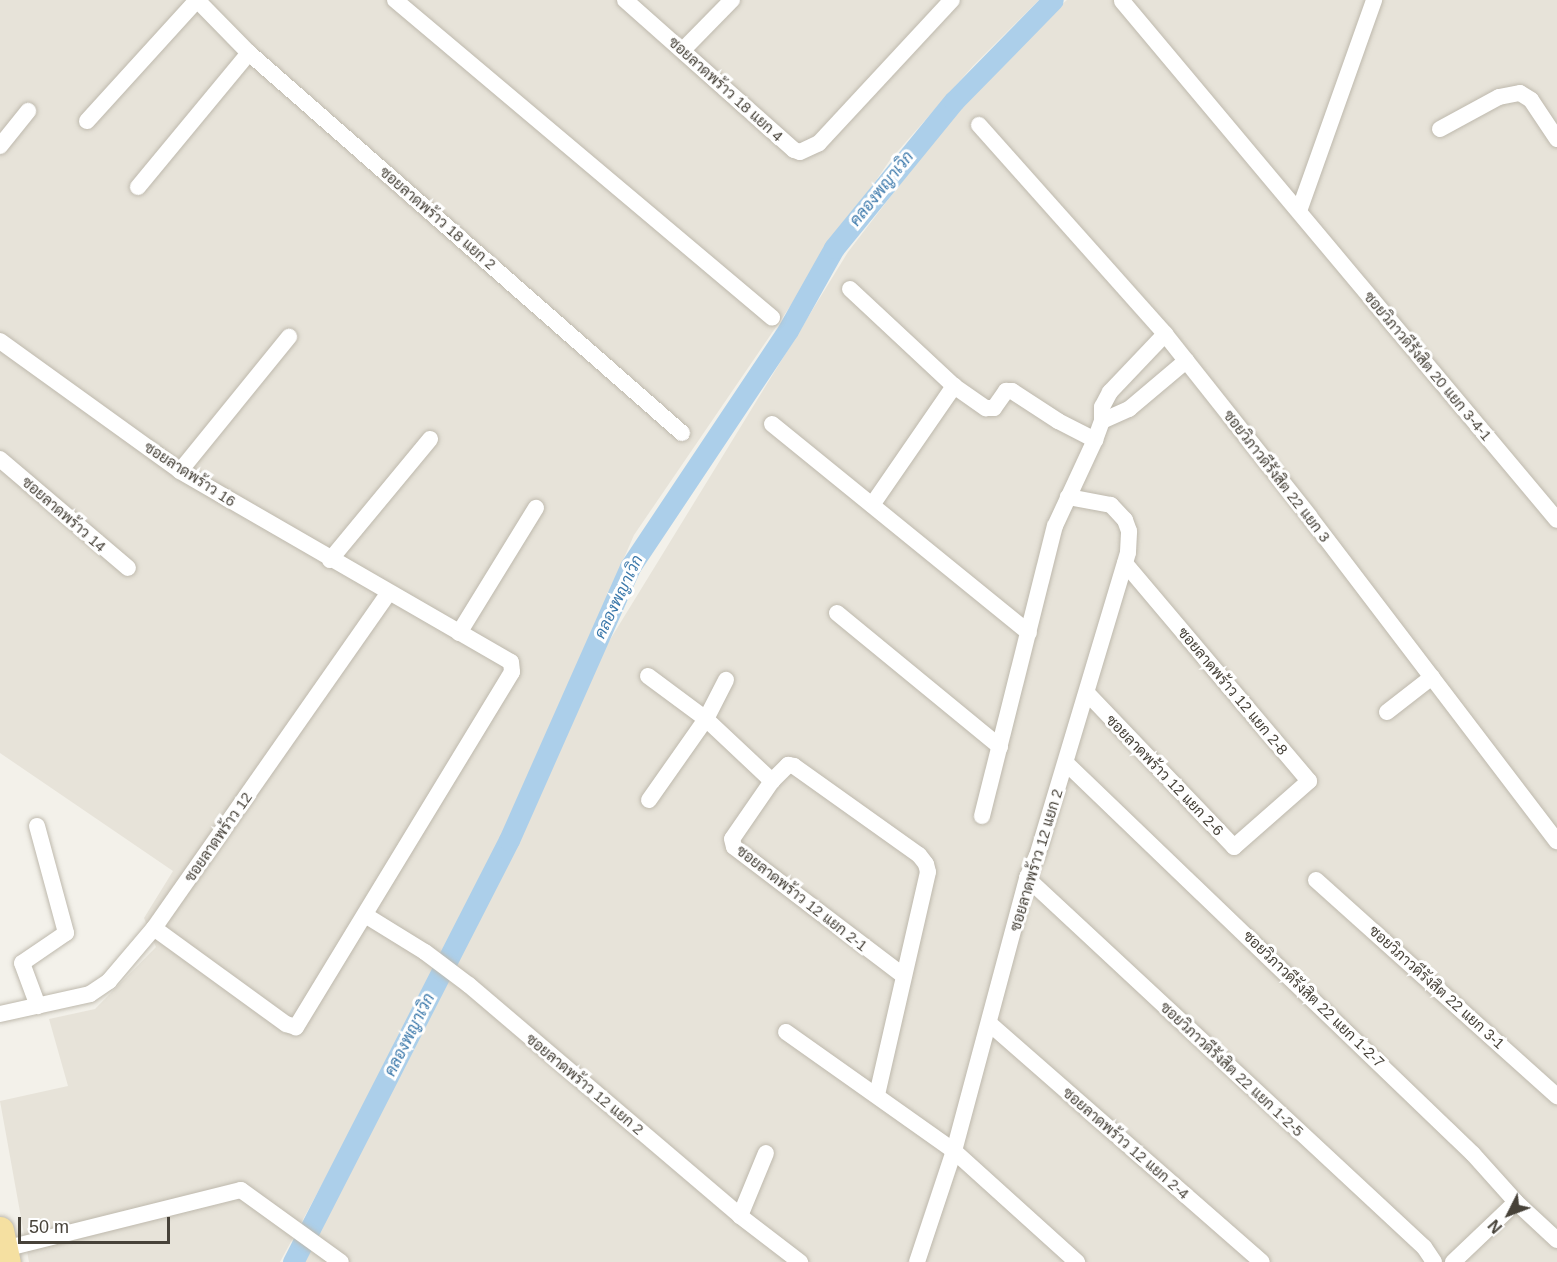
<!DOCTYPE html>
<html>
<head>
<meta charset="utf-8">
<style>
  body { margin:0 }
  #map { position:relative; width:1557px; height:1262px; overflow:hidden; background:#f3f1ea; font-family:Arial,Sarabun,sans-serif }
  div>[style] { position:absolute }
  .residential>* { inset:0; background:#e7e3d9 }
  .canal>* { height:21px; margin:-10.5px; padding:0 10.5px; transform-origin:10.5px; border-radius:10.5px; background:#accfea }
  .roads { filter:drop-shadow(0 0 2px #beb9ad) drop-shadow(0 0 2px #beb9ad) }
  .street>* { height:16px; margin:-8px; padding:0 8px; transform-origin:8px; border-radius:8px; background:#fff }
  .primary>* { height:27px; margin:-13.5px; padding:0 13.5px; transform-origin:13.5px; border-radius:13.5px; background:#f5e0a1 }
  span { translate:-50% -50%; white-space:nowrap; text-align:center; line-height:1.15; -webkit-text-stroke:6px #fff; paint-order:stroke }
  .street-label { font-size:15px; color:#474239 }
  .water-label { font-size:16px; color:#3b78aa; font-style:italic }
  .north { position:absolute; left:1479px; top:1184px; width:60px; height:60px; -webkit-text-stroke:4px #fff; paint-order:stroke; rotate:228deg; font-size:16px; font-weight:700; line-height:24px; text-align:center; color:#474239 }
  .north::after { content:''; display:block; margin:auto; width:21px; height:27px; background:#474239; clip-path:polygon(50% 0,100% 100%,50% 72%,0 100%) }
  .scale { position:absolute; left:18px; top:1217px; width:152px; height:27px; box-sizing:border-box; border:3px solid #474239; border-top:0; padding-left:8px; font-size:18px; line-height:21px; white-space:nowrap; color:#474239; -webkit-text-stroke:4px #fff; paint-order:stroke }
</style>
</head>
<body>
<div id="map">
  <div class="residential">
    <i style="clip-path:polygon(0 0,1039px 0,973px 66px,890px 160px,634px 535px,511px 819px,446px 955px,280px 1262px,29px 1262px,0 1101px,68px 1086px,49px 1019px,95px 1009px,156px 947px,144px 918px,173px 871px,0 753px)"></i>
    <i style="clip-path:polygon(1067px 0,1557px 0,1557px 1262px,291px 1262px,445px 985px,600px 656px,848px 252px,960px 106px,1049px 15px)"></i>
  </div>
  <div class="canal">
    <i style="left:293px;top:1262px;width:474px;rotate:-62.9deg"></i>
    <i style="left:509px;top:840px;width:299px;rotate:-66.1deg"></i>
    <i style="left:630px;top:567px;width:285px;rotate:-56.3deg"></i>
    <i style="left:788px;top:330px;width:94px;rotate:-60.7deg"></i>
    <i style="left:834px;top:248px;width:190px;rotate:-50.8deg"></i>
    <i style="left:954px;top:101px;width:141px;rotate:-45.6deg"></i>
  </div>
  <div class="roads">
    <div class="street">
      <i style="left:395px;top:0;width:493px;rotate:40.1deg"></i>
      <i style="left:625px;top:0;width:226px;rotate:41.6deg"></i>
      <i style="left:794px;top:150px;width:6px;rotate:18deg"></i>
      <i style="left:800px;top:152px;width:21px;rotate:-25deg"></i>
      <i style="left:819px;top:143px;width:195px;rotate:-47.1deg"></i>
      <i style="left:198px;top:1px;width:73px;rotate:45.6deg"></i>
      <i style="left:249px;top:53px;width:576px;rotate:41.27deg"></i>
      <i style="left:1122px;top:1px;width:677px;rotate:50.03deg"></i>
      <i style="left:683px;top:50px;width:70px;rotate:-45.6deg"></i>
      <i style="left:87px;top:121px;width:164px;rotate:-47.7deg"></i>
      <i style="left:979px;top:125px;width:280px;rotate:48.3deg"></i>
      <i style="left:1165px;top:334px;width:232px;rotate:51.6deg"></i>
      <i style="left:1309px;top:516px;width:409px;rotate:52.7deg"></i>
      <i style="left:1440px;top:129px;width:67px;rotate:-28.5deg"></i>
      <i style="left:1499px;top:97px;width:21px;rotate:-11deg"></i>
      <i style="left:1520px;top:93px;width:13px;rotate:32deg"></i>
      <i style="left:1531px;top:100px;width:47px;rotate:56.3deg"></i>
      <i style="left:0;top:146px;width:45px;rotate:-51.3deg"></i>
      <i style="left:138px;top:187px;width:174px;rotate:-50.4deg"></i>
      <i style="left:1299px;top:211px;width:224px;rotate:-70.4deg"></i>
      <i style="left:850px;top:289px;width:142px;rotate:43deg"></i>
      <i style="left:954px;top:386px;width:39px;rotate:35deg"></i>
      <i style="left:986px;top:408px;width:8px"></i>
      <i style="left:994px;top:408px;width:21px;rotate:-55deg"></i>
      <i style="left:1006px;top:391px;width:6px"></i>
      <i style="left:1012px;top:391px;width:55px;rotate:33.1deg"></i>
      <i style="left:1058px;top:421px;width:42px;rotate:27.2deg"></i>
      <i style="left:0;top:341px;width:222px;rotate:35.8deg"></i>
      <i style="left:180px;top:471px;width:382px;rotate:30deg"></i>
      <i style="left:511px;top:662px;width:10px;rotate:84deg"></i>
      <i style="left:512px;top:672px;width:416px;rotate:121.3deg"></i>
      <i style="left:296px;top:1027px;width:10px;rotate:-163deg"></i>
      <i style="left:286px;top:1024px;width:163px;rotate:-144deg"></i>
      <i style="left:1102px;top:421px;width:30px;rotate:-24deg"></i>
      <i style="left:1129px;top:409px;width:75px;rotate:-40.1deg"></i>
      <i style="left:772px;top:424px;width:331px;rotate:39.1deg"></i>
      <i style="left:0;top:459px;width:168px;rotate:40.4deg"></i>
      <i style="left:180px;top:471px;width:173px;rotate:-50.9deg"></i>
      <i style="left:872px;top:505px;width:145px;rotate:-55.4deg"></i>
      <i style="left:330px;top:560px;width:157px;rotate:-50.4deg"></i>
      <i style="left:837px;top:613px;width:211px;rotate:39.4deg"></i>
      <i style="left:459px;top:633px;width:147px;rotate:-58.4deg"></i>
      <i style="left:648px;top:676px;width:72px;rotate:36.6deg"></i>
      <i style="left:706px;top:719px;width:91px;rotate:43.2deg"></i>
      <i style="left:772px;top:781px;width:70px;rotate:124.6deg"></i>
      <i style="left:732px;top:839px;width:8px;rotate:76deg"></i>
      <i style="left:734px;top:847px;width:213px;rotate:37.2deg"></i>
      <i style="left:1087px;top:693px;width:213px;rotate:46.3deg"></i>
      <i style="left:1234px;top:847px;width:100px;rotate:-41.3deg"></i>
      <i style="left:1309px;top:781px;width:285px;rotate:-130.2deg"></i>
      <i style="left:1387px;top:712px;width:57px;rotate:-37.9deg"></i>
      <i style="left:1066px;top:763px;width:564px;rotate:43.85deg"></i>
      <i style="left:1473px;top:1154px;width:64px;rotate:48.1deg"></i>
      <i style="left:1516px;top:1202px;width:56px;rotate:42.8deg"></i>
      <i style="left:772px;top:781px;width:23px;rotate:-45deg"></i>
      <i style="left:788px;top:765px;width:6px;rotate:9deg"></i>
      <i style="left:794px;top:766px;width:153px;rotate:35.5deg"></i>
      <i style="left:919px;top:855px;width:11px;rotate:52deg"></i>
      <i style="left:926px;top:864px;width:8px;rotate:76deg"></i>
      <i style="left:928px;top:872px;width:229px;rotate:102.9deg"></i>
      <i style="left:649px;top:800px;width:99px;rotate:-54.9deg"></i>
      <i style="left:706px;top:719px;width:44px;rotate:-62.9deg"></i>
      <i style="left:982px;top:816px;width:299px;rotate:-75.9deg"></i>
      <i style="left:1055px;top:526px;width:95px;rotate:-65.1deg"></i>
      <i style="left:1095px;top:440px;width:20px;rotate:-70deg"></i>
      <i style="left:1102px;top:421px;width:14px;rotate:-90deg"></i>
      <i style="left:1102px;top:407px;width:17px;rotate:-62deg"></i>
      <i style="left:1110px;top:392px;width:80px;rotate:-46.5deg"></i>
      <i style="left:37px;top:826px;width:111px;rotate:74.8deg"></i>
      <i style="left:66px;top:933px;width:53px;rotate:145.7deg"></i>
      <i style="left:22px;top:963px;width:46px;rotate:69.6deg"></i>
      <i style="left:1027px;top:878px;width:542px;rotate:42.91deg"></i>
      <i style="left:1424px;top:1247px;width:18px;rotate:56deg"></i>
      <i style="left:1316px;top:880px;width:324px;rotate:41.9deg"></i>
      <i style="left:365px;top:915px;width:70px;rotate:31.7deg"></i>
      <i style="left:425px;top:952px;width:55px;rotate:36.9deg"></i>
      <i style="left:469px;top:985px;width:356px;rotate:40.4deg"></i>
      <i style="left:740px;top:1216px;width:76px;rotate:37.5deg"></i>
      <i style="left:0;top:1014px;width:92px;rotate:-12.5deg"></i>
      <i style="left:90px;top:994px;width:23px;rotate:-34deg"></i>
      <i style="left:109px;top:981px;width:70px;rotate:-49.7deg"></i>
      <i style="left:154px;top:928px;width:409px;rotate:-55deg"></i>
      <i style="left:990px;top:1024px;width:361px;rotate:41.2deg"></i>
      <i style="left:786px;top:1032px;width:206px;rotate:35.3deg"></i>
      <i style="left:954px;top:1151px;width:166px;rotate:42.1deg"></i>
      <i style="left:740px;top:1216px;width:68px;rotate:-67.6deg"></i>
      <i style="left:4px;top:1249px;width:244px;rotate:-14deg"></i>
      <i style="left:241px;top:1190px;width:123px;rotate:35.8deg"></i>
      <i style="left:917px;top:1262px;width:117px;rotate:-71.6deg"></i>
      <i style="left:954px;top:1151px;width:283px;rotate:-75deg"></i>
      <i style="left:1027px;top:878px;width:24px;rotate:-66deg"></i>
      <i style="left:1037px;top:856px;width:317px;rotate:-73.3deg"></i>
      <i style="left:1128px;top:552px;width:21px;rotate:-87deg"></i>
      <i style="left:1129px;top:531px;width:12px;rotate:-110deg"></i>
      <i style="left:1125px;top:520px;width:21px;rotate:-133deg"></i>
      <i style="left:1111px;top:505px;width:44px;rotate:-169.5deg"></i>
      <i style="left:1453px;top:1262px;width:87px;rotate:-43.6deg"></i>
    </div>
    <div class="primary">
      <i style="left:0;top:1230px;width:33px;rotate:78deg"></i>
    </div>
  </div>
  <div class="street-label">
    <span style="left:726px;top:89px;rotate:42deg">ซอยลาดพร้าว 18 แยก 4</span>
    <span style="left:438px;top:218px;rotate:41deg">ซอยลาดพร้าว 18 แยก 2</span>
    <span style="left:1428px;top:366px;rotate:50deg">ซอยวิภาวดีรังสิต 20 แยก 3-4-1</span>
    <span style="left:190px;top:474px;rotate:33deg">ซอยลาดพร้าว 16</span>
    <span style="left:1277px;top:476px;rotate:52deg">ซอยวิภาวดีรังสิต 22 แยก 3</span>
    <span style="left:64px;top:514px;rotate:41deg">ซอยลาดพร้าว 14</span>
    <span style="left:1233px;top:691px;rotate:50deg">ซอยลาดพร้าว 12 แยก 2-8</span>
    <span style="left:1165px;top:775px;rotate:46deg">ซอยลาดพร้าว 12 แยก 2-6</span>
    <span style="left:218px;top:837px;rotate:-55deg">ซอยลาดพร้าว 12</span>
    <span style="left:1036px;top:860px;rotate:-73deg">ซอยลาดพร้าว 12 แยก 2</span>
    <span style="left:802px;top:898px;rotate:38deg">ซอยลาดพร้าว 12 แยก 2-1</span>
    <span style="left:1437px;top:987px;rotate:42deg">ซอยวิภาวดีรังสิต 22 แยก 3-1</span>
    <span style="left:1314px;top:999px;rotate:44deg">ซอยวิภาวดีรังสิต 22 แยก 1-2-7</span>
    <span style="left:1232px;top:1069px;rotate:43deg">ซอยวิภาวดีรังสิต 22 แยก 1-2-5</span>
    <span style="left:585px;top:1084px;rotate:40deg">ซอยลาดพร้าว 12 แยก 2</span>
    <span style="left:1126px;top:1143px;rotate:41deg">ซอยลาดพร้าว 12 แยก 2-4</span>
  </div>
  <div class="water-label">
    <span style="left:882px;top:189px;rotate:-51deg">คลองพญาเวิก</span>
    <span style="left:619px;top:597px;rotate:-64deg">คลองพญาเวิก</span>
    <span style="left:410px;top:1035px;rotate:-63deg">คลองพญาเวิก</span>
  </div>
  <div class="north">N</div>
  <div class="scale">50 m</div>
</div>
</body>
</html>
